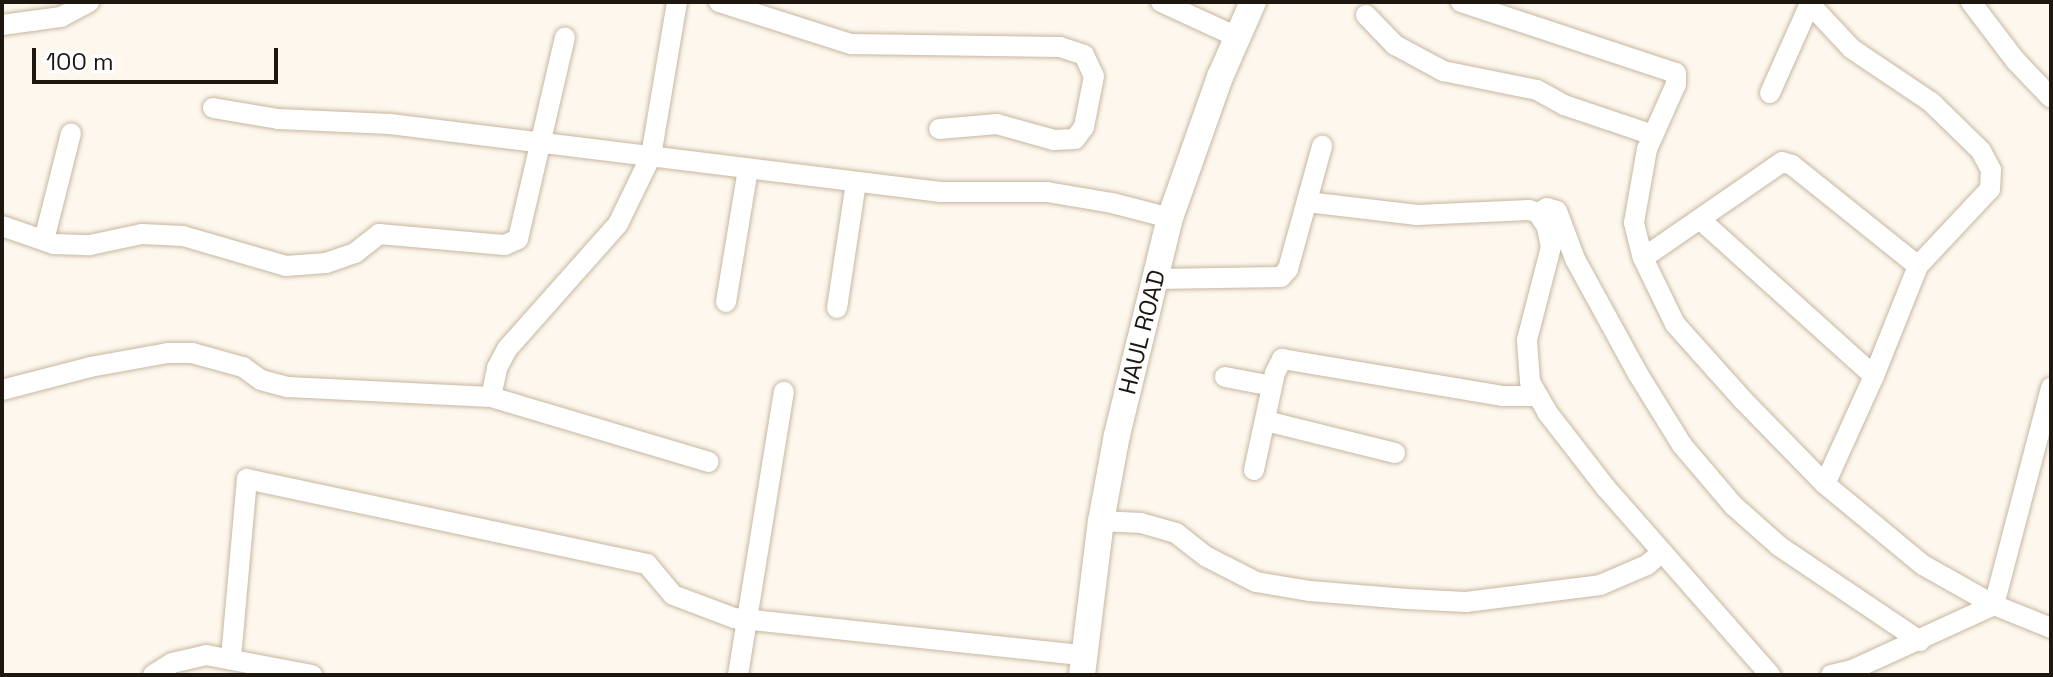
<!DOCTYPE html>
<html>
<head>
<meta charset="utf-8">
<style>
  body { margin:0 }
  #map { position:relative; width:2053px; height:677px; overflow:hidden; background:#fdf7ed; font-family:"Space Grotesk",sans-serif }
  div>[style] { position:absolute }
  .roads { filter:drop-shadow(0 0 2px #c6b7a0) drop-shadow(0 0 2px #c6b7a0) }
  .minor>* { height:20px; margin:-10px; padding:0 10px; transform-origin:10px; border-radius:10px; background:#fff }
  .secondary>* { height:26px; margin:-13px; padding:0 13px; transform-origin:13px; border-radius:13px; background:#fff }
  span { translate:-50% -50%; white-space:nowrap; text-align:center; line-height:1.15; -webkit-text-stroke:8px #fff; paint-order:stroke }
  .street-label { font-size:24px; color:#1d170f }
  .frame { position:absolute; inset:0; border:4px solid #1d170f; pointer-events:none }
  .scale { position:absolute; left:32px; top:48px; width:246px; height:36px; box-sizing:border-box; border:4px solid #1d170f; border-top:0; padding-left:10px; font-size:24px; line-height:28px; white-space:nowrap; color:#1d170f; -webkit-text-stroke:6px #fff; paint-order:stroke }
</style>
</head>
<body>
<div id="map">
  <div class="roads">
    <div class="minor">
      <i style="left:719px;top:2px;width:139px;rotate:17.7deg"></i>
      <i style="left:851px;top:44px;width:209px;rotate:0.8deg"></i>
      <i style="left:1060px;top:47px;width:25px;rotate:18deg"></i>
      <i style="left:1084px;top:55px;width:23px;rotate:65deg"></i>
      <i style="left:1094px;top:76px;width:52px;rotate:101.1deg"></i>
      <i style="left:1084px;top:127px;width:15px;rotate:127deg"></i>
      <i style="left:1075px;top:139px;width:21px;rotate:177deg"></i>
      <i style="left:1054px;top:140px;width:59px;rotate:-164.3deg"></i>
      <i style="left:997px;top:124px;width:58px;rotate:175.1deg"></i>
      <i style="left:1161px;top:2px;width:84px;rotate:24.7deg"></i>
      <i style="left:1461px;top:2px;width:226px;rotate:18.3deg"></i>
      <i style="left:1676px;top:73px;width:11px;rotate:90deg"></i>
      <i style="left:1676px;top:84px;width:71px;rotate:114deg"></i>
      <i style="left:1647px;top:149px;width:75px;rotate:100deg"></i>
      <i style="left:1634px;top:223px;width:36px;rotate:76deg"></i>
      <i style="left:1643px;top:258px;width:169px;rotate:-34.6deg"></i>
      <i style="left:1782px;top:162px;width:10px;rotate:17deg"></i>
      <i style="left:1792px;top:165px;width:161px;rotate:38.7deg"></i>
      <i style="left:1918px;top:266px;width:118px;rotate:111.8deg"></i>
      <i style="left:1874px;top:376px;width:233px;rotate:-138deg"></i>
      <i style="left:1808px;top:2px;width:64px;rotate:46.9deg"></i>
      <i style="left:1852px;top:49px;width:95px;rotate:33.9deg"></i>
      <i style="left:1931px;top:102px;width:70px;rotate:44.4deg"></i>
      <i style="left:1981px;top:151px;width:21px;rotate:62deg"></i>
      <i style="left:1991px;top:170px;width:19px;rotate:93deg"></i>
      <i style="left:1990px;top:189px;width:105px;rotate:133.1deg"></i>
      <i style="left:1971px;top:2px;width:73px;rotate:52.8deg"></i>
      <i style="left:2015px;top:60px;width:52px;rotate:46.5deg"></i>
      <i style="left:1366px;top:15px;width:42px;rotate:46deg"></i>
      <i style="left:1395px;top:45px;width:55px;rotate:28.4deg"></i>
      <i style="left:1443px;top:71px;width:96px;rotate:11.4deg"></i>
      <i style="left:1537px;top:90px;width:31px;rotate:29deg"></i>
      <i style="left:1564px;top:105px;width:94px;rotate:18.6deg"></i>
      <i style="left:2px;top:25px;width:60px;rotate:-7.7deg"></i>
      <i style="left:61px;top:17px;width:32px;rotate:-28deg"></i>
      <i style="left:1770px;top:93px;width:95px;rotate:-65.9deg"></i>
      <i style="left:213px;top:108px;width:66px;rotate:9.6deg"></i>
      <i style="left:278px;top:119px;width:112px;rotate:2.6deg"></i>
      <i style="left:390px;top:124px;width:555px;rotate:7.04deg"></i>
      <i style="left:941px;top:192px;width:106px"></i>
      <i style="left:1047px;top:192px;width:66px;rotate:9.6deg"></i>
      <i style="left:1112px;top:203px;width:60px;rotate:14.5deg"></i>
      <i style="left:1307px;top:202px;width:111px;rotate:6.7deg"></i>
      <i style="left:1417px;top:215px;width:112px;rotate:-2.6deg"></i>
      <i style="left:1529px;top:210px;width:9px;rotate:18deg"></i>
      <i style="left:1538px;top:213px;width:17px;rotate:57deg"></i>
      <i style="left:1547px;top:227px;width:20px;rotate:79deg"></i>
      <i style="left:1551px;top:247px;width:96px;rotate:104.5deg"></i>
      <i style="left:1527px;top:340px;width:42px;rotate:85.9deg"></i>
      <i style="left:1530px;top:382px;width:34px;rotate:60deg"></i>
      <i style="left:1547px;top:412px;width:96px;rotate:52.2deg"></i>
      <i style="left:1606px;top:488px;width:249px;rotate:48.7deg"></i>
      <i style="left:1538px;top:213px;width:10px;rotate:-29deg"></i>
      <i style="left:1547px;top:208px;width:10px;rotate:17deg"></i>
      <i style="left:1557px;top:211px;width:51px;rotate:69.4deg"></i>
      <i style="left:1575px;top:259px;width:131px;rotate:61.3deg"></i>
      <i style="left:1638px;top:374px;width:84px;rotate:58.2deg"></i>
      <i style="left:1682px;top:445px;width:80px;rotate:49.6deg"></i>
      <i style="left:1734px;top:506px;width:60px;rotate:41.6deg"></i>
      <i style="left:1779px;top:546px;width:170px;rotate:34deg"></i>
      <i style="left:2px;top:226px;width:55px;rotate:19.1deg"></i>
      <i style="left:54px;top:244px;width:36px;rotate:2deg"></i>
      <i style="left:90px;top:245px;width:53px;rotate:-11.9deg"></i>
      <i style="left:142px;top:234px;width:41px;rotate:2.8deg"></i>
      <i style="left:183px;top:236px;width:107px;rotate:16.2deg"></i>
      <i style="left:286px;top:266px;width:40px;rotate:-4.3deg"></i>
      <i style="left:326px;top:263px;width:31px;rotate:-19deg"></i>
      <i style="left:355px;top:253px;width:31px;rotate:-38deg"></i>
      <i style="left:379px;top:234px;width:126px;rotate:5deg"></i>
      <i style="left:505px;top:245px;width:14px;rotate:-25deg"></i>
      <i style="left:518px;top:239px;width:207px;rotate:-76.9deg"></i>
      <i style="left:44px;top:240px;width:110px;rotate:-75.8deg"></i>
      <i style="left:1643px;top:258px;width:73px;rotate:64.1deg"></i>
      <i style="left:1675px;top:324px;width:102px;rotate:48.2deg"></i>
      <i style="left:1743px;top:400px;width:117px;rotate:45.7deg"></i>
      <i style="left:1825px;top:484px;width:119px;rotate:-65.6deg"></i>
      <i style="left:1156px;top:279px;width:125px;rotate:-0.9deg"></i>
      <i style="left:1281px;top:277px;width:11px;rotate:-49deg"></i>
      <i style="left:1288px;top:269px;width:128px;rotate:-74.5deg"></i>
      <i style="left:726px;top:302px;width:135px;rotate:-80.6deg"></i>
      <i style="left:837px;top:308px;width:127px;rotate:-81.4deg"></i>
      <i style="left:1225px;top:377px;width:48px;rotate:10.8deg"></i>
      <i style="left:2px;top:390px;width:91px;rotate:-14.6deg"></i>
      <i style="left:90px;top:367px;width:79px;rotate:-10.2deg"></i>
      <i style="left:168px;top:353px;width:24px"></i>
      <i style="left:192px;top:353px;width:53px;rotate:15.4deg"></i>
      <i style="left:243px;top:367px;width:22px;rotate:36deg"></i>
      <i style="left:261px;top:380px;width:28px;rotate:15deg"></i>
      <i style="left:288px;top:387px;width:203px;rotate:2.8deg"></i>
      <i style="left:491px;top:397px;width:227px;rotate:16.6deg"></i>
      <i style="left:491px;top:397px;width:30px;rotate:-78deg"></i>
      <i style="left:497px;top:368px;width:21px;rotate:-62deg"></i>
      <i style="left:507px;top:349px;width:167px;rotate:-48.4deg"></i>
      <i style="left:618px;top:224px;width:76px;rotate:-64.1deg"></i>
      <i style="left:651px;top:156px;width:156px;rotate:-80.4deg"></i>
      <i style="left:1266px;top:421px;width:133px;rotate:13.9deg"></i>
      <i style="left:1254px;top:470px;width:99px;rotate:-77.8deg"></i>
      <i style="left:1275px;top:373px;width:16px;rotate:-63deg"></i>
      <i style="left:1282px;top:359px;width:223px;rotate:9.5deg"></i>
      <i style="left:1502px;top:396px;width:36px"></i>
      <i style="left:1825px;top:484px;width:127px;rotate:39.6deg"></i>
      <i style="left:1923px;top:565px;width:81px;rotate:29.4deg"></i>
      <i style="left:1994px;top:605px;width:61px;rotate:22deg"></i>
      <i style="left:1101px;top:521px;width:40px;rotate:2.9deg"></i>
      <i style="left:1141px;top:523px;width:36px;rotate:16deg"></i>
      <i style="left:1176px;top:533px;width:39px;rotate:38deg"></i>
      <i style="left:1207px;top:557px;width:55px;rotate:27deg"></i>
      <i style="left:1256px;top:582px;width:55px;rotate:9.5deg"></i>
      <i style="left:1310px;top:591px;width:97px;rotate:4.7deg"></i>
      <i style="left:1407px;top:599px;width:59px;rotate:2.9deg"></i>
      <i style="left:1466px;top:602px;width:135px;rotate:-7.2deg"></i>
      <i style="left:1600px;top:585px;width:51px;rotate:-23.1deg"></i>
      <i style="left:1647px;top:565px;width:18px;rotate:-41deg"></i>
      <i style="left:231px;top:658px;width:180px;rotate:-84.9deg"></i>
      <i style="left:247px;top:479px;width:409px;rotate:12deg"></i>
      <i style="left:647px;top:564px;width:40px;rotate:50deg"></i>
      <i style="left:673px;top:595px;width:65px;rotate:20.7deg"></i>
      <i style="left:734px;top:618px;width:350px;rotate:6.1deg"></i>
      <i style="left:153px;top:675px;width:22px;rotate:-32deg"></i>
      <i style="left:172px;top:663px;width:35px;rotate:-13deg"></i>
      <i style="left:206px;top:655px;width:108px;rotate:10.7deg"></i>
      <i style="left:738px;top:675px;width:287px;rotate:-80.8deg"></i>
      <i style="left:1831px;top:675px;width:22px;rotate:-13deg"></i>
      <i style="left:1852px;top:670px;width:156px;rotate:-24.6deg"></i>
      <i style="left:1994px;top:605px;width:225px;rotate:-75.3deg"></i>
    </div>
    <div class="secondary">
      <i style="left:1082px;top:675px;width:155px;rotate:-83deg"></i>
      <i style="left:1101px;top:521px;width:87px;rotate:-79.5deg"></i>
      <i style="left:1117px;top:435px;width:223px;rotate:-76.3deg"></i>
      <i style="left:1170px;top:218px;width:150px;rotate:-70.5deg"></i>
      <i style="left:1220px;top:77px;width:82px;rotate:-66.3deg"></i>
    </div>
  </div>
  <div class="street-label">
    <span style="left:1142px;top:332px;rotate:-76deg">HAUL ROAD</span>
  </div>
  <div class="frame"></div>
  <div class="scale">100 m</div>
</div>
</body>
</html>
